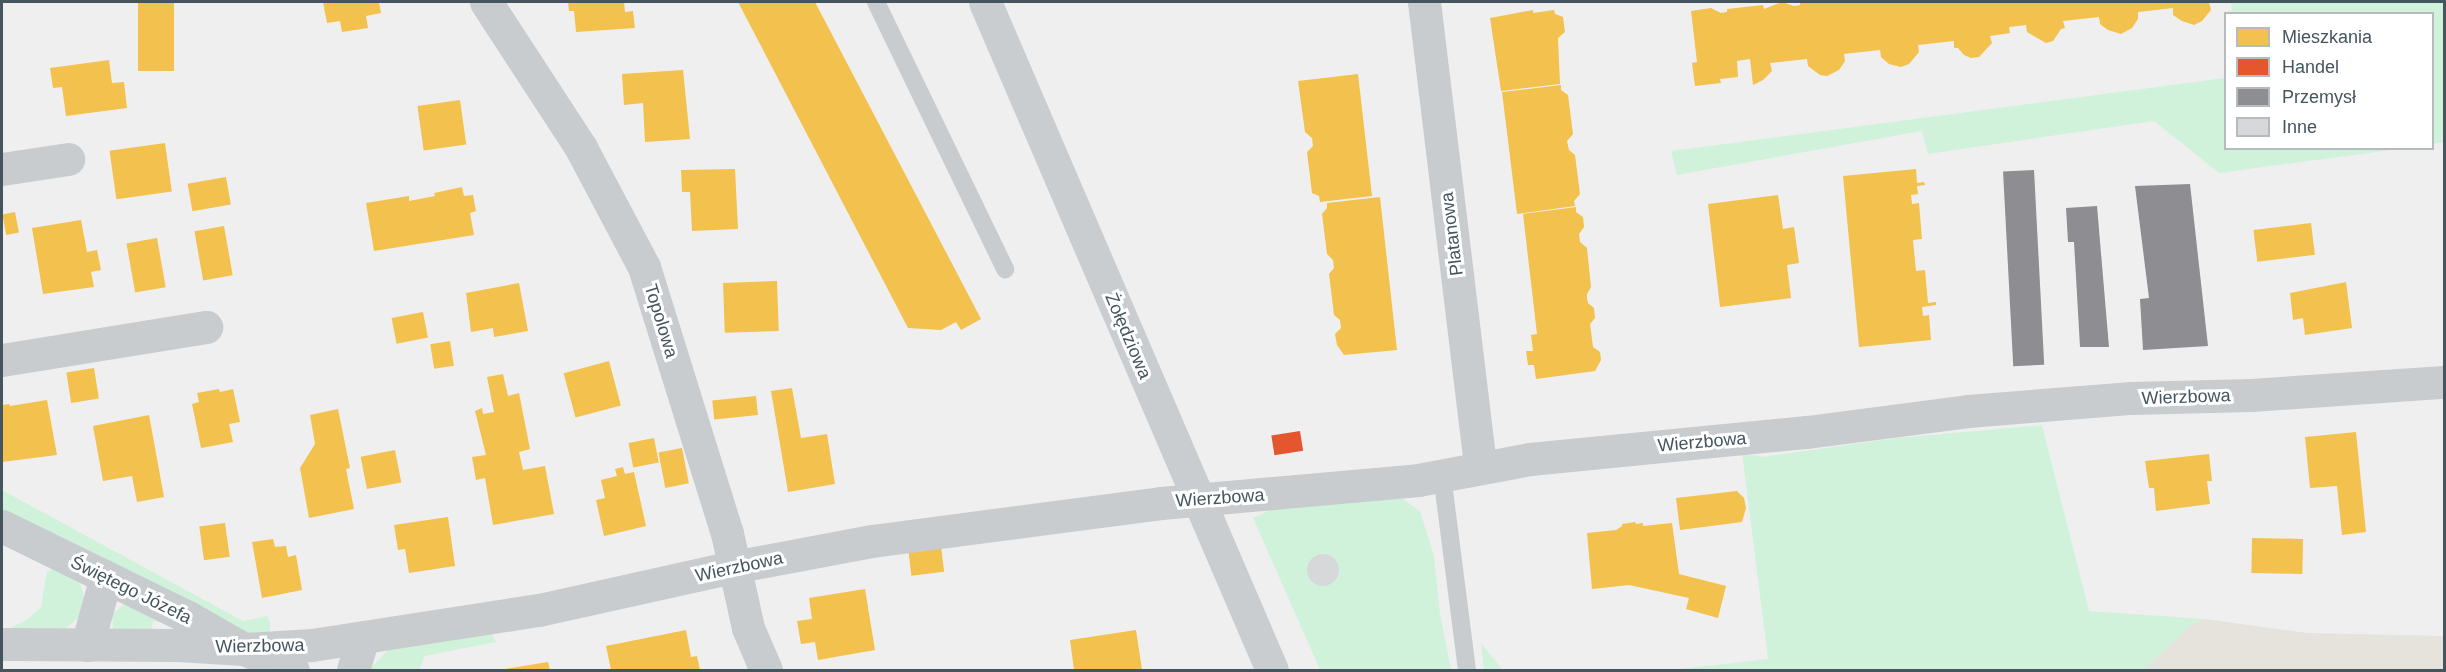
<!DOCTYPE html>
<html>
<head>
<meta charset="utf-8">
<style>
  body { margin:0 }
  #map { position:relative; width:2446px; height:672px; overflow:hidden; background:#f0efef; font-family:Arial,sans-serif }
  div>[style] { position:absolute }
  .commercial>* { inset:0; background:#e6e2dc }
  .green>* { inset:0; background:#d1f2da }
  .homes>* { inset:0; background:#f2c14e; transform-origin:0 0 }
  .shops>* { inset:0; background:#e4572e; transform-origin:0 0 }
  .industry>* { inset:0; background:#8d8d92; transform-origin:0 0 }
  .building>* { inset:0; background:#d7d8d9 }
  .round { border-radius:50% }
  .lane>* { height:18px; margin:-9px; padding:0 9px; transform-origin:9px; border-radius:9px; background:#c8ccce }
  .street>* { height:33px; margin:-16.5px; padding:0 16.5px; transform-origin:16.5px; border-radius:16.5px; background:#c8ccce }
  .secondary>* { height:33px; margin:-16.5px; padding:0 16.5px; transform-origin:16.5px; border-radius:16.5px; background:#c9cdd0 }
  span { translate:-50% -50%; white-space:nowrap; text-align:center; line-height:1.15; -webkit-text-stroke:6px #fff; paint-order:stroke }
  .street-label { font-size:18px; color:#45555e }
  .frame { position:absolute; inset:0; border:3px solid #45555e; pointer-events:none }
  .legend { position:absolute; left:2224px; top:12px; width:210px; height:138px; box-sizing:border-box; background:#fff; border:2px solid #b5bbbf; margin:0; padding:8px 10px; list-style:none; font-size:18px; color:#45555e }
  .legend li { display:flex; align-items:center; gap:12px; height:30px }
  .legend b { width:30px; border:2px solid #b5bbbf }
</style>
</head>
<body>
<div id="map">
  <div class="commercial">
    <i style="clip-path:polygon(2205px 619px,2307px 633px,2444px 636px,2444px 670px,2144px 670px,2193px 623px)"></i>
  </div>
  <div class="green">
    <i style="clip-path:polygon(2231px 2px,2444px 2px,2444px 142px,2433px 144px,2432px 14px,2232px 13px)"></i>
    <i style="clip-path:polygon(2225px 78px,2226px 148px,2399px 149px,2219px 173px,2154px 121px,1928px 154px,1922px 131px,1677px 175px,1671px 151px)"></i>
    <i style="clip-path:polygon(2042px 425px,2089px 611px,2205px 619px,2193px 623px,2144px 670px,1670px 670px,1768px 659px,1742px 453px,1762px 457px,1897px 438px)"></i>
    <i style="clip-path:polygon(2px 490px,243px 621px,267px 616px,270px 622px,270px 638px,249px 634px,2px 513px)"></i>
    <i style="clip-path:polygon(1388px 498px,1403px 499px,1420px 511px,1434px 556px,1440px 613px,1451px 670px,1320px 670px,1253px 518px,1270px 510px)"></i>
    <i style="clip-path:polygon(56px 567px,79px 581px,84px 595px,83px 607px,77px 619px,62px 631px,11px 633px,12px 627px,28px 619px,41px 607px,47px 572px)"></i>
    <i style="clip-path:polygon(127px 602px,162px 616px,160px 622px,153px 621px,152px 629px,113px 629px,112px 614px)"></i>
    <i style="clip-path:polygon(490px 630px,496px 642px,425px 656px,419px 670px,369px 670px,389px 649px)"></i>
    <i style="clip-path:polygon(1481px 643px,1503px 670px,1484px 670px)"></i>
  </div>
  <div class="homes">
    <i style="left:138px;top:2px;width:36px;height:69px"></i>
    <i style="clip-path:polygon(323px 2px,379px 2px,381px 13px,366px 16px,368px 28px,342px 32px,340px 21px,327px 23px)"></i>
    <i style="clip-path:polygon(568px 2px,624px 2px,625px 12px,633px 11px,635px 28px,576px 32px,574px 11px,569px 11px)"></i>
    <i style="clip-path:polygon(738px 2px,815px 2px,981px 319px,961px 330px,956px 322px,941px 330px,908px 328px)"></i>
    <i style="clip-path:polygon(1782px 2px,1794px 6px,1800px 5px,1800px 2px,2209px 2px,2211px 10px,2202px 21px,2194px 25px,2182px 21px,2173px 15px,2173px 8px,2138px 12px,2138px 19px,2132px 28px,2121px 34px,2108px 30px,2100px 24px,2099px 17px,2063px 21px,2065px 28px,2061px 29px,2053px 41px,2046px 43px,2027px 32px,2026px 25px,2009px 27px,2010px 33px,1990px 36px,1992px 43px,1979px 57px,1971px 58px,1964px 55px,1958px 48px,1954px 48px,1954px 41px,1918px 45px,1919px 52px,1909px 64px,1901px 67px,1889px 64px,1881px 57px,1880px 50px,1844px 54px,1845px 61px,1839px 70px,1827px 76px,1820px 75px,1808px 66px,1807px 59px,1770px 63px,1772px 71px,1763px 80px,1753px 85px,1750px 59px,1737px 61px,1738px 77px,1720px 79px,1721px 83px,1695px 86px,1692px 63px,1697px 62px,1691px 11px,1711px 8px,1721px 13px,1727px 12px,1727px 9px,1763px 5px,1764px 9px)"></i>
    <i style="clip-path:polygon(1533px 10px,1533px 13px,1554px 10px,1555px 14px,1563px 17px,1565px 32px,1558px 38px,1560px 84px,1501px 91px,1490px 18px)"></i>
    <i style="clip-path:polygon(109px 60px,112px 83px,124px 82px,127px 108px,66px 116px,62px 87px,53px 88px,50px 68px)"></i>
    <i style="clip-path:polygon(683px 70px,690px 139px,645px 142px,643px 103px,624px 105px,622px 74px)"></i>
    <i style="clip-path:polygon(1358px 74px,1372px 196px,1320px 202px,1319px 196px,1312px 193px,1307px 152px,1313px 146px,1312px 138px,1305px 132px,1298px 81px)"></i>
    <i style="clip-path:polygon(1561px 85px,1561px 90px,1568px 95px,1573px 134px,1567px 141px,1569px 150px,1575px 155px,1580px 194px,1574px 201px,1575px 206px,1517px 214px,1502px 92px)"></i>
    <i style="left:460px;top:100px;width:45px;height:43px;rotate:82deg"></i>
    <i style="left:165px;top:143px;width:49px;height:56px;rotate:82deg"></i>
    <i style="clip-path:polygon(735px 169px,738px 229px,692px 231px,690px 192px,682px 192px,681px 170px)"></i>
    <i style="clip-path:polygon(1916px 169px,1917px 183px,1924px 182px,1925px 185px,1917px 186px,1918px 194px,1911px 195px,1912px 204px,1919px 203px,1922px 239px,1913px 240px,1916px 271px,1925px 270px,1928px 303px,1936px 302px,1936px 305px,1922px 307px,1923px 316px,1929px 315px,1931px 340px,1859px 347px,1843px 176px)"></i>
    <i style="left:226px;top:177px;width:28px;height:39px;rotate:80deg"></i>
    <i style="clip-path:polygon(462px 187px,464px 196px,473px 195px,476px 211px,470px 213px,474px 235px,374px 251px,366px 203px,409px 196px,409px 201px,435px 196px,434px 193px)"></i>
    <i style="clip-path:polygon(1778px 195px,1783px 229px,1794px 227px,1799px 263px,1787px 265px,1791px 298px,1720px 307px,1708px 204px)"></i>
    <i style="clip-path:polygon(1380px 197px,1397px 350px,1344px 355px,1337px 345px,1335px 334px,1341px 328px,1340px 320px,1334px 315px,1329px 274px,1334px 268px,1333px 260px,1327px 254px,1322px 214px,1327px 208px,1327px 203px)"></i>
    <i style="clip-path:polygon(1576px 207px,1576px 212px,1583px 217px,1584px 227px,1579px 234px,1580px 242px,1587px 248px,1591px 287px,1587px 294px,1587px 299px,1588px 303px,1594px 308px,1595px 318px,1590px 324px,1593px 347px,1600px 352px,1601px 360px,1595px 371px,1536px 379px,1534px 365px,1528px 365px,1526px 351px,1533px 351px,1531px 335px,1537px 334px,1523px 214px)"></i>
    <i style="left:15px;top:212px;width:21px;height:13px;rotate:79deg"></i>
    <i style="clip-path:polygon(81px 220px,87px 252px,97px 250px,101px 270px,91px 272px,94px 287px,43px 294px,32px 228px)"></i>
    <i style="left:2311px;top:223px;width:32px;height:58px;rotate:83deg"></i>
    <i style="left:224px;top:226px;width:50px;height:30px;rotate:80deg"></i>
    <i style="left:157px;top:238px;width:50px;height:31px;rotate:80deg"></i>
    <i style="left:777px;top:281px;width:50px;height:54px;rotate:88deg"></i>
    <i style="clip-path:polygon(2346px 282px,2352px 328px,2305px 335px,2303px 318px,2293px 320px,2290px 293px)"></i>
    <i style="clip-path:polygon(519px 283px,528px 331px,494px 337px,493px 328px,471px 332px,466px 293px)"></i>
    <i style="left:423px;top:312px;width:26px;height:32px;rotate:79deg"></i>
    <i style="left:450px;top:341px;width:25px;height:20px;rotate:81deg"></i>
    <i style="left:609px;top:361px;width:46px;height:47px;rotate:75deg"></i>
    <i style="left:94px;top:368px;width:31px;height:28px;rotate:81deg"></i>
    <i style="clip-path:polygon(503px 374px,508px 396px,519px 393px,530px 449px,519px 452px,523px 470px,545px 466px,554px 514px,493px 525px,485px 478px,476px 480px,472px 457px,486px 455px,475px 411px,482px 408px,483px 414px,494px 412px,487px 377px)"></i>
    <i style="clip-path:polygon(792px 388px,801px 438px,827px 434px,835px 484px,788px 492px,771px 391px)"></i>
    <i style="clip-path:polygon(219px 389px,220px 392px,233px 389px,240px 422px,229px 424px,233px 442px,201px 448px,192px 404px,199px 402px,197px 393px)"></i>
    <i style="left:756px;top:396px;width:19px;height:44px;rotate:84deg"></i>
    <i style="clip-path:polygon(47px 400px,57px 455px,2px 462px,2px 405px,9px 404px,10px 406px)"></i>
    <i style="clip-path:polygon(338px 409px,350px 468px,346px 469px,354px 509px,309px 518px,300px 468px,315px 444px,310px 415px)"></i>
    <i style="clip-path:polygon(149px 415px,164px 497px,137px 502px,132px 476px,103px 481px,93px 426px)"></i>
    <i style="clip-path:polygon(2356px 432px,2366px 532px,2342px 535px,2337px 486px,2310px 488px,2305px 437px)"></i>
    <i style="left:654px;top:438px;width:25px;height:26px;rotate:79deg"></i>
    <i style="left:682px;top:448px;width:36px;height:24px;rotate:79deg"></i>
    <i style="left:395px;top:450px;width:33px;height:35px;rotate:79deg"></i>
    <i style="clip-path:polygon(2209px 454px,2212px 481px,2207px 481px,2210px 504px,2156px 511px,2154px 488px,2149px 488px,2145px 461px)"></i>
    <i style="clip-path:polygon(623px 467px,625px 474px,634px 472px,646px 526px,604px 536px,596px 500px,605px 498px,601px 480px,617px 476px,615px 469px)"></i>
    <i style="clip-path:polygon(1737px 491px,1744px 498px,1746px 508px,1742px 522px,1680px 530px,1676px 498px)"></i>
    <i style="clip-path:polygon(448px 517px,455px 566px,409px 573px,405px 549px,398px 550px,394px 525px)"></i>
    <i style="clip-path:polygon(1635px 522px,1636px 524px,1643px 523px,1643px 526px,1672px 523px,1679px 574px,1726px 586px,1718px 618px,1686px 609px,1689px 598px,1629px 585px,1592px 589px,1587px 533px,1616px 530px,1622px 526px,1622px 524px)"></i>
    <i style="left:225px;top:523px;width:34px;height:26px;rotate:82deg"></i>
    <i style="left:2252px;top:538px;width:51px;height:35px;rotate:1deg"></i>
    <i style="clip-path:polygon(273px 539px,275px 547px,286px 546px,288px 557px,296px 555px,302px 590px,262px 598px,252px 542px)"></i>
    <i style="left:941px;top:546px;width:26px;height:33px;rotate:83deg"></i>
    <i style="clip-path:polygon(865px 589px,875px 650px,818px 660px,815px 642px,801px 644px,797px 621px,812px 619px,809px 598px)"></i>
    <i style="clip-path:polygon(686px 630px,691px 657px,697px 656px,700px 670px,611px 670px,606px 646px)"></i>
    <i style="clip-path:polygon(1136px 630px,1142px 670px,1074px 670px,1070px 640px)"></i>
    <i style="clip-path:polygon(548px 662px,550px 670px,505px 670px,505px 669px)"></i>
  </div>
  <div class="shops">
    <i style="left:1300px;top:431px;width:20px;height:29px;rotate:81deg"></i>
  </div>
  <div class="industry">
    <i style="left:2034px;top:170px;width:195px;height:31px;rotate:87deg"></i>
    <i style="clip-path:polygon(2190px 184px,2208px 346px,2143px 350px,2140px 299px,2149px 298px,2135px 186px)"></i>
    <i style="clip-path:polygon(2097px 206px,2109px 347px,2080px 347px,2074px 242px,2068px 242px,2066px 208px)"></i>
  </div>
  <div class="building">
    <i class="round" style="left:1307px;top:554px;width:32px;height:32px"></i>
  </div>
  <div class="lane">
    <i style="left:876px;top:2px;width:297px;rotate:64.2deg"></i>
    <i style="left:1442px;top:475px;width:197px;rotate:82.7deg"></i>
  </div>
  <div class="street">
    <i style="left:486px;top:2px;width:174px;rotate:56.9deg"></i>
    <i style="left:581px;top:148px;width:135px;rotate:62.1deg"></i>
    <i style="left:644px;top:267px;width:279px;rotate:72.7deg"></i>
    <i style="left:727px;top:533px;width:97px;rotate:77.5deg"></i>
    <i style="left:748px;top:628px;width:46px;rotate:66.8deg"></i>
    <i style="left:1424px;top:2px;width:468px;rotate:83.1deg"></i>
    <i style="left:2px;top:169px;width:67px;rotate:-8.6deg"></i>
    <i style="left:2px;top:360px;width:207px;rotate:-9.2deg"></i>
    <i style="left:2px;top:526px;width:207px;rotate:26.1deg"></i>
    <i style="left:188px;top:617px;width:64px;rotate:29.7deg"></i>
    <i style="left:244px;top:649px;width:53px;rotate:23.2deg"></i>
    <i style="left:2px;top:644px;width:176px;rotate:0.3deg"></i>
    <i style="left:178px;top:645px;width:66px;rotate:3.5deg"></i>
    <i style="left:244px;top:649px;width:68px;rotate:-3.4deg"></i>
    <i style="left:312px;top:645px;width:230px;rotate:-8.8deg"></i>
    <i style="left:539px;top:610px;width:199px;rotate:-12.5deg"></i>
    <i style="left:733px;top:567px;width:141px;rotate:-10.6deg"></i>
    <i style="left:872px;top:541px;width:291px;rotate:-7.5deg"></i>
    <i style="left:1161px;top:503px;width:258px;rotate:-5.1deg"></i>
    <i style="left:1418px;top:480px;width:114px;rotate:-10.6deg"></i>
    <i style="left:1530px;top:459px;width:278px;rotate:-5.6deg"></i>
    <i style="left:1807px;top:432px;width:162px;rotate:-7.4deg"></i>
    <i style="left:1968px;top:411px;width:164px;rotate:-4.6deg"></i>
    <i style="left:2131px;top:398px;width:120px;rotate:-1.4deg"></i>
    <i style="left:2251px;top:395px;width:193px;rotate:-3.9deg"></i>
    <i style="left:87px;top:645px;width:71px;rotate:-74.4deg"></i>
    <i style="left:353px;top:670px;width:34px;rotate:-73deg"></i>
  </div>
  <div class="secondary">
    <i style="left:985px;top:2px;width:727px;rotate:66.75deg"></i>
  </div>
  <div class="street-label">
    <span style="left:1452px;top:234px;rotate:-97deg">Platanowa</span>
    <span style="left:661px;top:321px;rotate:73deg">Topolowa</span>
    <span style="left:1128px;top:336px;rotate:67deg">Żołędziowa</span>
    <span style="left:2186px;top:397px;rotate:-2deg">Wierzbowa</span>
    <span style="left:1702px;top:442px;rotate:-5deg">Wierzbowa</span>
    <span style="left:1220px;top:498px;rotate:-4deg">Wierzbowa</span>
    <span style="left:739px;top:567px;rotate:-12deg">Wierzbowa</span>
    <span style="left:131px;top:590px;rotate:26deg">Świętego Józefa</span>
    <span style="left:260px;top:646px;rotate:-1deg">Wierzbowa</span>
  </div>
  <div class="frame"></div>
  <ul class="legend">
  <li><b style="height:16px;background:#f2c14e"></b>Mieszkania</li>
  <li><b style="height:16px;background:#e4572e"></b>Handel</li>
  <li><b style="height:16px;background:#8d8d92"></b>Przemysł</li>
  <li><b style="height:16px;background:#d7d8d9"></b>Inne</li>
  </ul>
</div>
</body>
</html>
